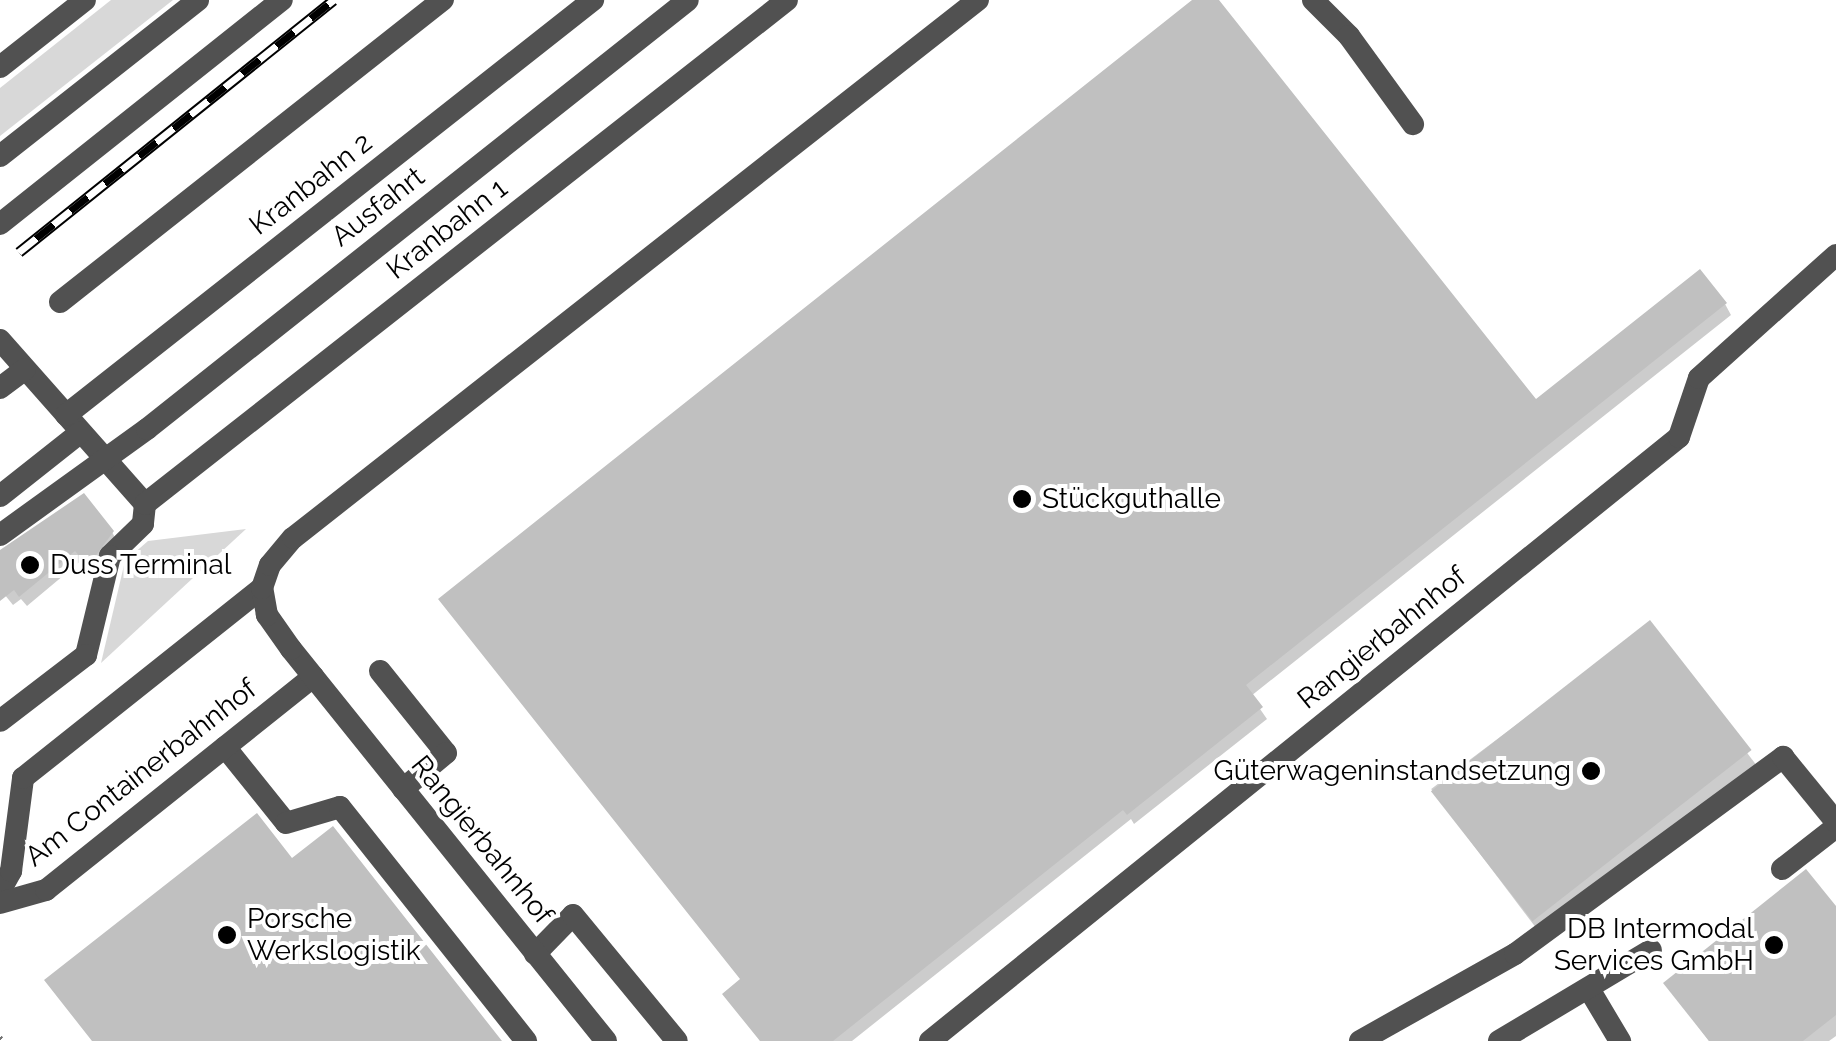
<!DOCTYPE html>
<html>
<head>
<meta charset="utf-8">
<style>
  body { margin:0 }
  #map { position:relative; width:1836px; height:1041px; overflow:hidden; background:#fff; font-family:Raleway,sans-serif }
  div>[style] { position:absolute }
  .green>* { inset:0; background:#d8d8d8 }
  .shadow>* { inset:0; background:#0003; transform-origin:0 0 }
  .building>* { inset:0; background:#c0c0c0; transform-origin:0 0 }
  .path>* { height:4px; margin-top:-2px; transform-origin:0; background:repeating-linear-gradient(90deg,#737373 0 2.5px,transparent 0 7.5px) }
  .minor>* { height:22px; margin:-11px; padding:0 11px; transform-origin:11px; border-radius:11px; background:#515151 }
  .rail>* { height:11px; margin-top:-5.5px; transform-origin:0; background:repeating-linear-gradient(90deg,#fff 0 22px,#000 0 44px); box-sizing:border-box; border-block:2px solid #000 }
  .dots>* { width:28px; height:28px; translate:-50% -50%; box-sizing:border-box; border:5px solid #fff; border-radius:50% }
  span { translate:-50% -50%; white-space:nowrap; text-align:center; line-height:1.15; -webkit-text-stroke:8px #fff; paint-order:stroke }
  .street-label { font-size:28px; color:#000 }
  .poi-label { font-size:28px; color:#000 }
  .left { translate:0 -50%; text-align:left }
  .right { translate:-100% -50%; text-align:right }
</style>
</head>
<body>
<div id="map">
  <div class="green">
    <i style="clip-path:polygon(111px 0,173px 0,0 136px,0 88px)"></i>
    <i style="clip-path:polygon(246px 529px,101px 663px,125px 561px,148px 541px)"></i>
  </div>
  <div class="shadow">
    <i style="clip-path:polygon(1196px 0,1216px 0,1536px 403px,1725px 304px,1731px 315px,1251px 696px,1267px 719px,1134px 824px,1131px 819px,852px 1041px,760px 1041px,742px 981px)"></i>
    <i style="clip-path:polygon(112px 532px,118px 543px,93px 573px,82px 560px,27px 606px,21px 599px,13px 605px,0 589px,0 553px)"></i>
    <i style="left:1650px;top:624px;width:179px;height:274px;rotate:53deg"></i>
    <i style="clip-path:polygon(1836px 910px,1836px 1036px,1829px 1041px,1709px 1041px,1666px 984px)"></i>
  </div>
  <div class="building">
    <i style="clip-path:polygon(1192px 0,1219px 0,1536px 399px,1700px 269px,1727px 303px,1246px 685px,1263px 707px,1127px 815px,1123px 810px,833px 1041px,760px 1041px,722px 994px,740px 979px,438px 599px)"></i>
    <i style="clip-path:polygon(84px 493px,114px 531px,94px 558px,86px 564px,75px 551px,19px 597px,14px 590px,0 601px,0 550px)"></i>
    <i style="left:1650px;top:620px;width:165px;height:278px;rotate:52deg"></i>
    <i style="clip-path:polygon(257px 813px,292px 858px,333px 826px,502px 1041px,92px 1041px,44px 980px)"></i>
    <i style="clip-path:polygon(1806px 869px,1836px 906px,1836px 1015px,1803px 1041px,1709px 1041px,1663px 983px)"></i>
  </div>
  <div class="path">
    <i style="left:0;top:1037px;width:5px;rotate:53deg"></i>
  </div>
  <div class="minor">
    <i style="left:1313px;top:0;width:51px;rotate:45deg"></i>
    <i style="left:1349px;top:36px;width:109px;rotate:54deg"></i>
    <i style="left:0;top:67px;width:108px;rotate:-38.2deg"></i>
    <i style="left:0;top:156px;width:252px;rotate:-38.2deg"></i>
    <i style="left:0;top:224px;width:360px;rotate:-38.5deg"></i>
    <i style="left:60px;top:302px;width:488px;rotate:-38.3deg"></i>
    <i style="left:0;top:340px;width:219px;rotate:48.5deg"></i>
    <i style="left:145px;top:504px;width:20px;rotate:96deg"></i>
    <i style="left:143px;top:524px;width:46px;rotate:135.9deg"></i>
    <i style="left:110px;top:556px;width:102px;rotate:103.6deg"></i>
    <i style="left:86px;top:655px;width:108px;rotate:142.5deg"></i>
    <i style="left:0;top:388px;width:31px;rotate:-37deg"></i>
    <i style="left:66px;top:415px;width:671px;rotate:-38.22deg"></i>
    <i style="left:0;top:496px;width:103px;rotate:-38.3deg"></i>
    <i style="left:145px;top:504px;width:816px;rotate:-38.13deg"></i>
    <i style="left:0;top:535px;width:181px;rotate:-35.8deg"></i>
    <i style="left:147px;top:429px;width:690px;rotate:-38.41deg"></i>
    <i style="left:380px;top:671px;width:105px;rotate:51.2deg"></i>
    <i style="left:446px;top:753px;width:56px;rotate:140.1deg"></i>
    <i style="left:225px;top:747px;width:97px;rotate:51.2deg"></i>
    <i style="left:286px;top:823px;width:56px;rotate:-16.5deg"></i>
    <i style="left:340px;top:807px;width:299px;rotate:51.5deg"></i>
    <i style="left:1782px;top:869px;width:68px;rotate:-37.9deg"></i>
    <i style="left:0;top:891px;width:23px;rotate:-61deg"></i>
    <i style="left:11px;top:871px;width:94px;rotate:-82.6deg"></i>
    <i style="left:23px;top:778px;width:305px;rotate:-38.5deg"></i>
    <i style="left:0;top:903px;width:48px;rotate:-15.8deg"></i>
    <i style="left:46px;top:890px;width:342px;rotate:-38.6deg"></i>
    <i style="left:535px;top:954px;width:54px;rotate:-45.7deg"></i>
    <i style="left:573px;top:915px;width:163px;rotate:50.5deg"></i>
    <i style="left:1589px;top:989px;width:61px;rotate:59.2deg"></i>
    <i style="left:606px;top:1041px;width:503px;rotate:-128.78deg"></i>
    <i style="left:291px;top:649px;width:42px;rotate:-125.2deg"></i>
    <i style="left:267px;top:615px;width:27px;rotate:-100deg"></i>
    <i style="left:262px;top:588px;width:24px;rotate:-71deg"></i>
    <i style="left:270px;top:565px;width:35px;rotate:-50deg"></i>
    <i style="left:293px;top:538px;width:871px;rotate:-38.15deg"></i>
    <i style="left:930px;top:1041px;width:962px;rotate:-38.88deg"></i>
    <i style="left:1679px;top:437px;width:62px;rotate:-71.3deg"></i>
    <i style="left:1699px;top:378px;width:184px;rotate:-41.9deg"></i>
    <i style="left:1360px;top:1041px;width:178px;rotate:-29.3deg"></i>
    <i style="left:1515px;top:954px;width:333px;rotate:-36.3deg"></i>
    <i style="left:1783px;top:757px;width:84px;rotate:50.8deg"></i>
    <i style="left:1499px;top:1041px;width:177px;rotate:-30.9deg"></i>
  </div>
  <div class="rail">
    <i style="left:19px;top:252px;width:403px;rotate:-38.7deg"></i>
  </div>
  <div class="dots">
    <i style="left:1022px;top:499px;background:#000"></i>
    <i style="left:30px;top:565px;background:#000"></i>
    <i style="left:1591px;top:771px;background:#000"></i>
    <i style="left:227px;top:935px;background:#000"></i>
    <i style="left:1774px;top:945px;background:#000"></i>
  </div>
  <div class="street-label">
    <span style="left:311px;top:184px;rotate:-38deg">Kranbahn 2</span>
    <span style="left:378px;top:207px;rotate:-38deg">Ausfahrt</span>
    <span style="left:447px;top:229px;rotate:-38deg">Kranbahn 1</span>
    <span style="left:1382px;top:638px;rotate:-39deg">Rangierbahnhof</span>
    <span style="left:141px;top:773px;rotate:-38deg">Am Containerbahnhof</span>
    <span style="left:482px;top:840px;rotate:51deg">Rangierbahnhof</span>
  </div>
  <div class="poi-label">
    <span class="left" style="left:1042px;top:499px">Stückguthalle</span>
    <span class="left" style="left:50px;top:565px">Duss Terminal</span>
    <span class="right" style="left:1571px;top:771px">Güterwageninstandsetzung</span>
    <span class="left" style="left:247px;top:935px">Porsche<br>Werkslogistik</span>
    <span class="right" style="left:1754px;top:945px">DB Intermodal<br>Services GmbH</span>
  </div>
</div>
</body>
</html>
